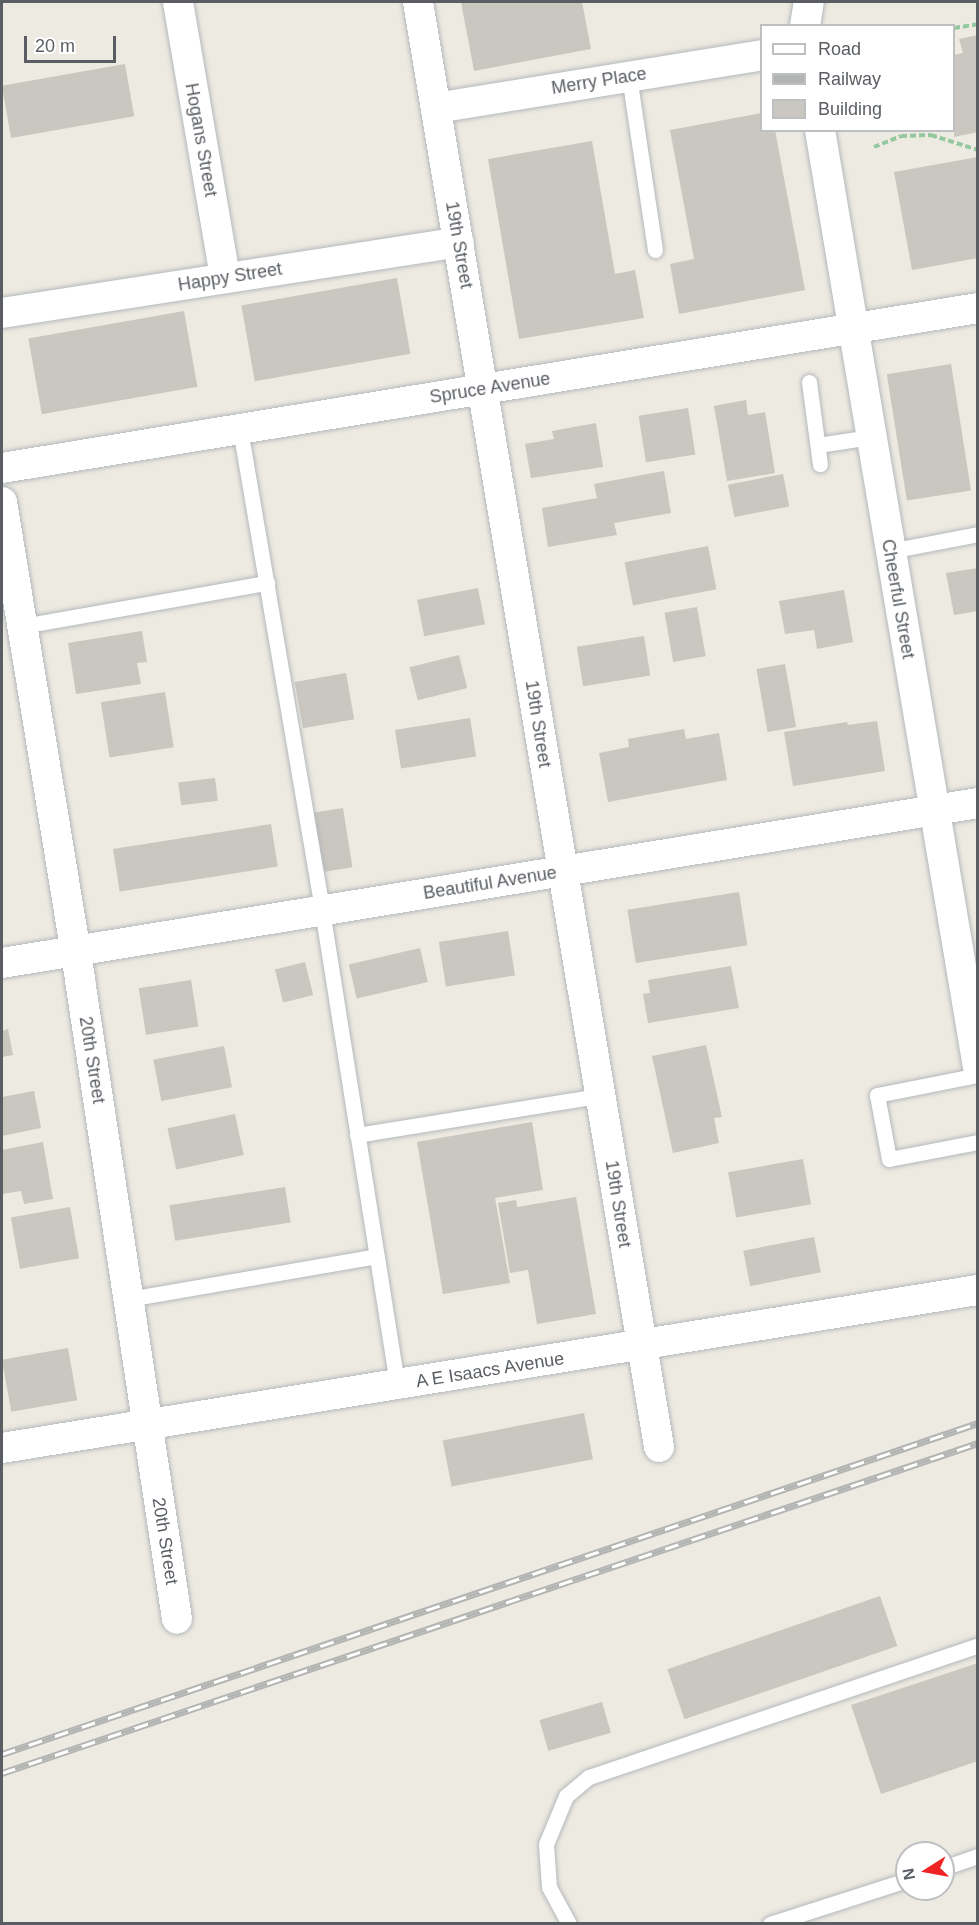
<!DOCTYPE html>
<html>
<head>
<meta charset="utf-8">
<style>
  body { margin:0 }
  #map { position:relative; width:979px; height:1925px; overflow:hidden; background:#edeae1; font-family:Helvetica,sans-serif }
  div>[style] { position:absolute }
  .building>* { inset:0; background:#cac6c0; transform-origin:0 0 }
  .path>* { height:4px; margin-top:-2px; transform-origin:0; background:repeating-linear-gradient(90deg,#94c89f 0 6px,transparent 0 9px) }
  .roads { filter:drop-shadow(0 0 2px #b4b8bc) drop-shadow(0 0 2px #b4b8bc) }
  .service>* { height:15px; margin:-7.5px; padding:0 7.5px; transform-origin:7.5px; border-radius:7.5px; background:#fff }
  .minor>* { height:30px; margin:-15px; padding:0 15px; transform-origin:15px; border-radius:15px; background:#fff }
  .rail>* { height:7px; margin-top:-3.5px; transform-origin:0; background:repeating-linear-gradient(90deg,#fff 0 14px,#b3b4b4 0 28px); box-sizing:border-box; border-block:2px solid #b3b4b4 }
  span { translate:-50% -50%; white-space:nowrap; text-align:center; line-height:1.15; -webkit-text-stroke:4.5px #fff; paint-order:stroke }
  .street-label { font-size:18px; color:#5a5e63 }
  .frame { position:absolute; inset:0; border:3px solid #5a5e63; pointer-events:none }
  .legend { position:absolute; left:760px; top:24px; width:195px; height:108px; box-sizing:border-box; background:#fff; border:2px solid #bdbfc1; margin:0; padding:8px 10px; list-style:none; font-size:18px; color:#5a5e63 }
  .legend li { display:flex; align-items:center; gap:12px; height:30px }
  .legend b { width:30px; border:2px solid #bdbfc1 }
  .north { position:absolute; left:895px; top:1841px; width:60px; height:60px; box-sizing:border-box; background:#fff; border:2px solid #bdbfc1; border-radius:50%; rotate:259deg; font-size:16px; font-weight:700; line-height:24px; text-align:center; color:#5a5e63 }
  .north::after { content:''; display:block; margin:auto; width:21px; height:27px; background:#f02425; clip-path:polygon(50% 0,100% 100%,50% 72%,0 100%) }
  .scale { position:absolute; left:24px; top:36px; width:92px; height:27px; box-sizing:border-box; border:3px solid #5a5e63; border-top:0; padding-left:8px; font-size:18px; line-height:21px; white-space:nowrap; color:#5a5e63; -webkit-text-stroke:4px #fff; paint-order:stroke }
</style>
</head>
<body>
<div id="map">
  <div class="building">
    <i style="clip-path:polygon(461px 2px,582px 2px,591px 49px,474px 71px)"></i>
    <i style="clip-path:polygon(978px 35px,978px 132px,954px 137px,954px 55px,963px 53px,959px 39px)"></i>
    <i style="left:125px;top:64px;width:53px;height:125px;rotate:80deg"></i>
    <i style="clip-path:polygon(762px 113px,762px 130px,775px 130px,805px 290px,679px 314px,670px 264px,694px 259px,670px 130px)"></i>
    <i style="clip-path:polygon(592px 141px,615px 274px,635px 270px,644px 318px,519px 339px,488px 159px)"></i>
    <i style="clip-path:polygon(978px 157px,978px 258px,912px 270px,894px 172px)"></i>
    <i style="left:397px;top:278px;width:77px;height:158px;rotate:80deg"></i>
    <i style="left:184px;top:311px;width:77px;height:158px;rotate:80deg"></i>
    <i style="left:951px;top:364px;width:128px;height:65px;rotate:81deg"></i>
    <i style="clip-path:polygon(746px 400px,748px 415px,765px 412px,775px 473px,727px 481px,714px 406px)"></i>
    <i style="left:688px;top:408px;width:47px;height:50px;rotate:81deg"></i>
    <i style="clip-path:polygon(596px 423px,603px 467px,531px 478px,525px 444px,554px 439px,552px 431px)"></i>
    <i style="clip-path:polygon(664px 471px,671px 513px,614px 523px,617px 535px,548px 547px,542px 508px,597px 498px,594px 484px)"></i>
    <i style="left:783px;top:474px;width:33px;height:56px;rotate:79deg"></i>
    <i style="left:708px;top:546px;width:44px;height:85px;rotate:79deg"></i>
    <i style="clip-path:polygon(978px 568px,978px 611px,954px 615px,946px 573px)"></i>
    <i style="left:478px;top:588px;width:37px;height:62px;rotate:79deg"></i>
    <i style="clip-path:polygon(844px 590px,853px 642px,817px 649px,814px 630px,785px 634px,779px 601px)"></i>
    <i style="left:697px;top:607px;width:50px;height:33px;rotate:80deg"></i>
    <i style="clip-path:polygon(142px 631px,147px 662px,137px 663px,141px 684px,76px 694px,68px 643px)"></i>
    <i style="left:644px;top:636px;width:40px;height:68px;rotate:81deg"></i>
    <i style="left:459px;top:655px;width:34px;height:51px;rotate:76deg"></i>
    <i style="left:785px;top:664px;width:64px;height:29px;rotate:80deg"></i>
    <i style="left:346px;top:673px;width:47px;height:52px;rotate:80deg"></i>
    <i style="left:165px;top:692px;width:56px;height:65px;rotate:81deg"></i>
    <i style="left:470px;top:718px;width:39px;height:76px;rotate:81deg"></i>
    <i style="clip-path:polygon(877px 721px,885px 771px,793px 786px,784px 732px,847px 722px,848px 725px)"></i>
    <i style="clip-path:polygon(684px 729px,686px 739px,719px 733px,727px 780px,608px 802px,599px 753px,629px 747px,628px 739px)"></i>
    <i style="left:215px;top:778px;width:23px;height:37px;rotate:83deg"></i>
    <i style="left:343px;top:808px;width:60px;height:30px;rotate:81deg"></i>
    <i style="left:271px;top:824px;width:43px;height:160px;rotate:81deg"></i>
    <i style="left:739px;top:892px;width:54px;height:113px;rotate:81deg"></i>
    <i style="left:508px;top:931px;width:45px;height:70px;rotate:81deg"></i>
    <i style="left:420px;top:948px;width:35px;height:73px;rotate:77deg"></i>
    <i style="left:305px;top:962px;width:34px;height:31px;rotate:76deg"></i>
    <i style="clip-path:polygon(731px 966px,739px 1008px,648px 1023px,643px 994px,650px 993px,648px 980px)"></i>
    <i style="left:191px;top:980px;width:47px;height:53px;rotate:81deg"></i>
    <i style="clip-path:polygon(8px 1029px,13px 1055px,2px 1057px,2px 1031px)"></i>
    <i style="clip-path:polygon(706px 1045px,722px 1117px,714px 1118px,719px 1143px,673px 1153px,652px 1056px)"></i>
    <i style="left:224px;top:1046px;width:42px;height:72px;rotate:79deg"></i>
    <i style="clip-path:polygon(34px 1091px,41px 1128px,2px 1136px,2px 1097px)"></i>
    <i style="left:235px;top:1114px;width:42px;height:69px;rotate:78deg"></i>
    <i style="clip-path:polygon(532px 1122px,543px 1190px,495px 1198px,510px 1283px,443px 1294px,417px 1142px)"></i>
    <i style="clip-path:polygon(43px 1142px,53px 1199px,24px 1204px,21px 1191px,2px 1194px,2px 1150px)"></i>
    <i style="left:803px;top:1159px;width:46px;height:76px;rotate:80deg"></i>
    <i style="left:285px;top:1187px;width:36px;height:117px;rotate:81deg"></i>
    <i style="clip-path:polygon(576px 1197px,596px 1314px,537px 1324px,528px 1270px,510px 1273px,498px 1203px,516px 1200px,517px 1207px)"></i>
    <i style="left:70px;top:1207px;width:52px;height:60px;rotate:80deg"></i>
    <i style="left:814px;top:1237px;width:36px;height:72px;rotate:79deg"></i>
    <i style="left:68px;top:1348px;width:53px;height:67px;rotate:80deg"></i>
    <i style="left:584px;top:1413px;width:47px;height:144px;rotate:79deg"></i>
    <i style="left:880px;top:1596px;width:53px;height:225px;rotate:71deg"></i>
    <i style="clip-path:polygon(978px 1663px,978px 1761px,881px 1794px,851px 1705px)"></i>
    <i style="left:602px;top:1702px;width:32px;height:65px;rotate:74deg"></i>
  </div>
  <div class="path">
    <i style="left:954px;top:28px;width:24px;rotate:-9deg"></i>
    <i style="left:874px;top:147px;width:29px;rotate:-22deg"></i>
    <i style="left:901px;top:136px;width:30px;rotate:-2deg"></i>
    <i style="left:931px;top:135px;width:49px;rotate:17.7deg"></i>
  </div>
  <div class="roads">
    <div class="service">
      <i style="left:629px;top:76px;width:176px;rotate:81.5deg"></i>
      <i style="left:809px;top:382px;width:83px;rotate:82.4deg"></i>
      <i style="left:240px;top:429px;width:488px;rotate:80.3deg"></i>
      <i style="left:322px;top:910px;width:481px;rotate:81deg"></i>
      <i style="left:818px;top:445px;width:53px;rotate:-8.7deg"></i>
      <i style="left:890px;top:551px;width:90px;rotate:-10.9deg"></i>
      <i style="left:22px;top:626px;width:249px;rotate:-10deg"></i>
      <i style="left:978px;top:1075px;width:103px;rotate:168.8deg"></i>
      <i style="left:877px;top:1095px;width:65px;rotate:79.4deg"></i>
      <i style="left:889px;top:1159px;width:91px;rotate:-10.8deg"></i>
      <i style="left:357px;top:1135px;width:245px;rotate:-9.2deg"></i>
      <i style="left:128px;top:1299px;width:252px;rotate:-9.8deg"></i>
      <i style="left:943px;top:1868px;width:37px;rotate:-19deg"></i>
      <i style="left:569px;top:1924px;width:42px;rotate:-118.4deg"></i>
      <i style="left:549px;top:1887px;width:43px;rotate:-94deg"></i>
      <i style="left:546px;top:1844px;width:52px;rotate:-67.4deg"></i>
      <i style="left:566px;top:1796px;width:30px;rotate:-40deg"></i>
      <i style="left:589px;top:1777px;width:411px;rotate:-18.7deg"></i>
      <i style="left:770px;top:1924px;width:144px;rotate:-17.8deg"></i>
    </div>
    <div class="minor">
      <i style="left:178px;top:2px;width:280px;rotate:80.3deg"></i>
      <i style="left:418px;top:2px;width:1465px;rotate:80.53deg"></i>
      <i style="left:805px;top:26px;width:24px;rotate:-81deg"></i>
      <i style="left:436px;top:108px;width:330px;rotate:-9.2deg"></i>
      <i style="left:820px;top:130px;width:950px;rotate:80.43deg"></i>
      <i style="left:2px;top:313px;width:462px;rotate:-8.8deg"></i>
      <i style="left:2px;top:468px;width:989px;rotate:-9.31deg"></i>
      <i style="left:2px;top:502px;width:484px;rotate:80.7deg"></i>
      <i style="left:80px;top:980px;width:646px;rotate:81.37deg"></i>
      <i style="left:2px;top:963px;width:989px;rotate:-9.31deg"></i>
      <i style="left:2px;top:1448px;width:989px;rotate:-9.2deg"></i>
    </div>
  </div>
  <div class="rail">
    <i style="left:2px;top:1754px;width:1031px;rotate:-18.73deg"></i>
    <i style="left:2px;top:1773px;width:1030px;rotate:-18.68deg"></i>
  </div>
  <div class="street-label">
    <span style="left:599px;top:81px;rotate:-9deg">Merry Place</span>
    <span style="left:201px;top:140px;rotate:80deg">Hogans Street</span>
    <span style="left:459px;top:245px;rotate:80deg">19th Street</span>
    <span style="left:230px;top:277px;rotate:-9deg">Happy Street</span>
    <span style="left:490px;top:388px;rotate:-9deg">Spruce Avenue</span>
    <span style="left:898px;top:599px;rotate:80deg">Cheerful Street</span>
    <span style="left:538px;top:724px;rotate:81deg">19th Street</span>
    <span style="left:490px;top:883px;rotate:-9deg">Beautiful Avenue</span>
    <span style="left:92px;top:1060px;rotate:81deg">20th Street</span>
    <span style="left:618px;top:1204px;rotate:81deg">19th Street</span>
    <span style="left:490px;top:1370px;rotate:-9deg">A E Isaacs Avenue</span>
    <span style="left:165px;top:1541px;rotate:81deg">20th Street</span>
  </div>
  <div class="frame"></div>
  <ul class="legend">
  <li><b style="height:8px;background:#fff"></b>Road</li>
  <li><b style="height:8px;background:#b3b4b4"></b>Railway</li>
  <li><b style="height:16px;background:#cac6c0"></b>Building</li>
  </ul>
  <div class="north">N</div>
  <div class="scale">20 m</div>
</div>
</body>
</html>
